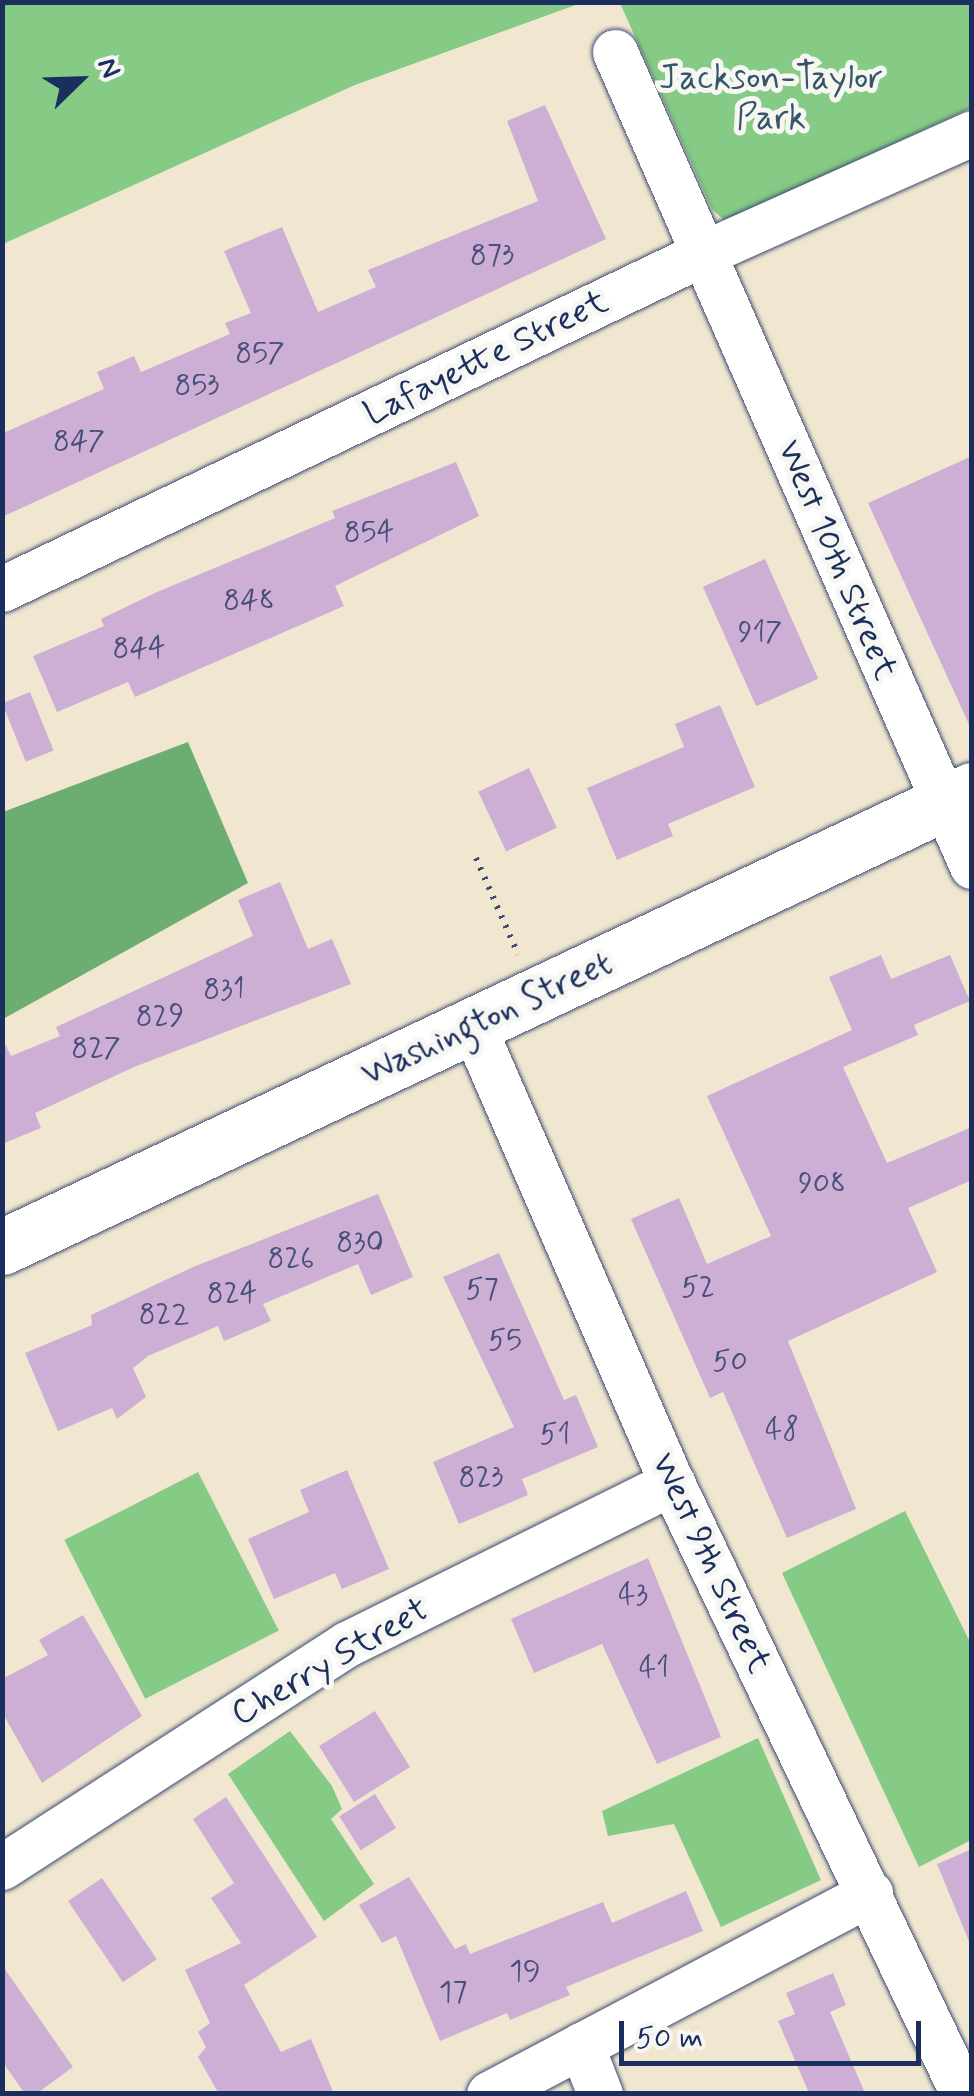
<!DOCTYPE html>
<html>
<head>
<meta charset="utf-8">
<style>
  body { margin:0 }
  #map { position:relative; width:974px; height:2096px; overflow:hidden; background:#f1e7d1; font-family:Mynerve,sans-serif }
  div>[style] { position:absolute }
  .green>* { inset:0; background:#85ca85; transform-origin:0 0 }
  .forest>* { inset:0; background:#6cae72 }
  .building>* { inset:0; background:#cdafd5; transform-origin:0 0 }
  .path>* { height:6px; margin-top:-3px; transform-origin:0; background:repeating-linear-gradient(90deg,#3b4b6f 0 2.5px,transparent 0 10.5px) }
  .roads { filter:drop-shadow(0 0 2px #3b4b6f) drop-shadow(0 0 2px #3b4b6f) }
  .minor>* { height:45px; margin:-22.5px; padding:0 22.5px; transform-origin:22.5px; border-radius:22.5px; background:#fff }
  .major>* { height:55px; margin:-27.5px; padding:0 27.5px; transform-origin:27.5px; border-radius:27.5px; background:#fff }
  span { translate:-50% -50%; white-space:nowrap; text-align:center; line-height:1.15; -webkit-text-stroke:10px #f6f6f2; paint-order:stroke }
  .number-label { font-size:30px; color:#484f7c }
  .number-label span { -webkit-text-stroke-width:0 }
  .park-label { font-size:35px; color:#365668 }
  .street-label { font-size:35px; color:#1b2f5e }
  .frame { position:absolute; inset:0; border:5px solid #1b2f5e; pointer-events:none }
  .north { position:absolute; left:30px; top:30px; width:100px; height:100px; -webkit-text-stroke:8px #f6f6f2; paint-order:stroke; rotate:67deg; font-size:28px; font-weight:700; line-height:40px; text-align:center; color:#1b2f5e }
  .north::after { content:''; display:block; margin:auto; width:35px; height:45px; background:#1b2f5e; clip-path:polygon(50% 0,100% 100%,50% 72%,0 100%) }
  .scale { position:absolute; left:619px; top:2021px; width:302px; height:45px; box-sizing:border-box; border:5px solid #1b2f5e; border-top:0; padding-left:12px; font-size:30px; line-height:35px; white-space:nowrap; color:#1b2f5e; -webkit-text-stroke:8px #f6f6f2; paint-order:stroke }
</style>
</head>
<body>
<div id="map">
  <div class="green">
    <i style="clip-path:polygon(2px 3px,3px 2px,581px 3px,355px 85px,3px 244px)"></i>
    <i style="clip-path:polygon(620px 3px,971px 3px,971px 108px,725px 221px,712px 209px)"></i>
    <i style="left:198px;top:1472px;width:178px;height:150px;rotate:63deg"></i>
    <i style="clip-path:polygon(905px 1511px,972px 1646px,971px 1840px,919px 1867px,782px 1573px)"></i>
    <i style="clip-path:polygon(290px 1731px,332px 1786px,342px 1809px,331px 1819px,374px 1884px,324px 1921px,228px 1774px)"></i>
    <i style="clip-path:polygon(758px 1738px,821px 1880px,721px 1927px,674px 1824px,608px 1836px,602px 1811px)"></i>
  </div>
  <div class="forest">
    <i style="clip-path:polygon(188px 742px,248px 883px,3px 1019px,3px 812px)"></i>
  </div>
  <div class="building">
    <i style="clip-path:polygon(545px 105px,606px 239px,2px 517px,3px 433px,104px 389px,97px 372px,134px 356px,141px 372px,230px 334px,225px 323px,251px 313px,224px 251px,282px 227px,318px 312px,376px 287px,368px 270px,538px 201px,507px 121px)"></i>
    <i style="clip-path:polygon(972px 456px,972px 731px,868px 503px)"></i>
    <i style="clip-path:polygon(456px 462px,479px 516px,335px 586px,344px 606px,135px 697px,128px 682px,57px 712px,33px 656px,104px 626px,101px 619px,157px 592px,335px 518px,332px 511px)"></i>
    <i style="left:765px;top:559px;width:131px;height:68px;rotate:66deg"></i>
    <i style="left:30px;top:692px;width:63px;height:30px;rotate:68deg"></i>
    <i style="clip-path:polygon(720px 705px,755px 787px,668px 824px,673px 836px,617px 860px,587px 788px,684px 747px,675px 724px)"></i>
    <i style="left:529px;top:768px;width:66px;height:56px;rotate:65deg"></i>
    <i style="clip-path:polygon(280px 882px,308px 949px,332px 939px,351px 984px,134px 1067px,35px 1113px,41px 1128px,2px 1144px,2px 1038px,11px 1056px,60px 1036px,56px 1027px,253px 936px,238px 900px)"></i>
    <i style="clip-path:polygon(881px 955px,891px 979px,950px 955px,970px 1001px,914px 1025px,918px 1035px,843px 1067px,887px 1163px,972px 1127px,972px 1180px,908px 1208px,937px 1272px,788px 1341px,856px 1509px,787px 1538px,723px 1392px,710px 1398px,631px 1219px,679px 1198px,707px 1264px,771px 1236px,707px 1096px,852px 1030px,829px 977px)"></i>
    <i style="clip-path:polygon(378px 1194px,413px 1277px,371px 1295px,358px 1264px,263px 1304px,271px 1321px,224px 1341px,218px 1326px,148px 1356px,133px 1368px,146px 1397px,117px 1419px,112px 1408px,58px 1431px,25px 1353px,92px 1325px,91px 1315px,193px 1267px)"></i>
    <i style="clip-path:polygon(499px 1253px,564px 1400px,576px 1395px,598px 1447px,522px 1479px,528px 1495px,459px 1524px,433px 1462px,514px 1427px,443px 1277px)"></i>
    <i style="clip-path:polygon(347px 1470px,389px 1569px,342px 1589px,335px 1573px,274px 1599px,248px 1539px,309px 1512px,300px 1490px)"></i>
    <i style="clip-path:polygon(648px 1558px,721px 1737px,657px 1764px,602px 1644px,534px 1673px,511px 1619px)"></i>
    <i style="clip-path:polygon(83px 1615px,142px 1716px,42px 1783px,2px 1712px,2px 1679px,48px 1655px,39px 1640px)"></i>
    <i style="left:375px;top:1711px;width:66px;height:66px;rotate:58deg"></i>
    <i style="left:375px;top:1794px;width:40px;height:42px;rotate:58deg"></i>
    <i style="clip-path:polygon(226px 1797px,317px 1937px,244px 1985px,281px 2052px,311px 2039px,334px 2094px,219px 2094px,198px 2057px,206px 2047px,198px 2032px,210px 2023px,185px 1970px,241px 1943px,211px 1898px,234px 1883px,193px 1819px)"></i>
    <i style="clip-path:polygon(972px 1849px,972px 1946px,971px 1946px,937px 1864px)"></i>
    <i style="clip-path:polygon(409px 1877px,455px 1949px,466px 1944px,470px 1954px,603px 1902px,612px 1923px,686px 1891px,703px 1931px,566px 1987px,570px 1995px,510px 2020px,507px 2013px,440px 2041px,396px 1936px,382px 1943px,359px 1905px)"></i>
    <i style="left:102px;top:1878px;width:98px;height:41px;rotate:56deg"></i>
    <i style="clip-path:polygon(2px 1965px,73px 2067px,36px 2094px,25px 2094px,2px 2061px)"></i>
    <i style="clip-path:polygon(833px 1973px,846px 2005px,830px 2012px,865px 2093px,809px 2093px,778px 2021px,795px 2014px,786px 1993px)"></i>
  </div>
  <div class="path">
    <i style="left:476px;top:858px;width:105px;rotate:66.4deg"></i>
  </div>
  <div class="roads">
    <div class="minor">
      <i style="left:615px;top:52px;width:889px;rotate:66.32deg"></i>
      <i style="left:2px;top:589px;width:778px;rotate:-25.58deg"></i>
      <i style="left:704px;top:253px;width:294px;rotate:-24.1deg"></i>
      <i style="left:473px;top:1026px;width:498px;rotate:66.5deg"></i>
      <i style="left:672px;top:1483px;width:677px;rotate:64.53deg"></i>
      <i style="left:2px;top:1867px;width:411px;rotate:-32.9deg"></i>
      <i style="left:347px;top:1644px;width:363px;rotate:-26.4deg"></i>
      <i style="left:581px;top:2045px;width:53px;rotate:68.8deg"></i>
      <i style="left:489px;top:2094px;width:431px;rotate:-27.8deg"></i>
    </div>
    <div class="major">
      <i style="left:2px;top:1247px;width:1072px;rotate:-25.23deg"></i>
    </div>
  </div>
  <div class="number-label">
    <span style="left:492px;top:256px">873</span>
    <span style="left:260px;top:354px">857</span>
    <span style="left:197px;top:386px">853</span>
    <span style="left:79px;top:442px">847</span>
    <span style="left:369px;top:533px">854</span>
    <span style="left:249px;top:601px">848</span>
    <span style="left:760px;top:633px">917</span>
    <span style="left:139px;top:649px">844</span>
    <span style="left:224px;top:990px">831</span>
    <span style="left:160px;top:1017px">829</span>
    <span style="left:96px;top:1049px">827</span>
    <span style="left:822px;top:1184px">908</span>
    <span style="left:360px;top:1243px">830</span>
    <span style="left:291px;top:1259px">826</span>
    <span style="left:698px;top:1288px">52</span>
    <span style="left:482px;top:1290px">57</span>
    <span style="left:232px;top:1294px">824</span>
    <span style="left:164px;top:1315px">822</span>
    <span style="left:505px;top:1341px">55</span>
    <span style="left:730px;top:1362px">50</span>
    <span style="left:782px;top:1430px">48</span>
    <span style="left:555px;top:1435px">51</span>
    <span style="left:481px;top:1478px">823</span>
    <span style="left:633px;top:1595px">43</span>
    <span style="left:654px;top:1668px">41</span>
    <span style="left:525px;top:1972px">19</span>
    <span style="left:453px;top:1993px">17</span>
  </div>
  <div class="park-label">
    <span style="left:771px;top:98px">Jackson-Taylor<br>Park</span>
  </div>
  <div class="street-label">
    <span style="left:486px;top:358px;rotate:-26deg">Lafayette Street</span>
    <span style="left:837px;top:560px;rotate:67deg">West 10th Street</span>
    <span style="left:487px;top:1019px;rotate:-25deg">Washington Street</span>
    <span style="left:711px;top:1563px;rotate:65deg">West 9th Street</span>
    <span style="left:330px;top:1662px;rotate:-30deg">Cherry Street</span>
  </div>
  <div class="frame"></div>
  <div class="north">N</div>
  <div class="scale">50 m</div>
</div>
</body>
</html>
